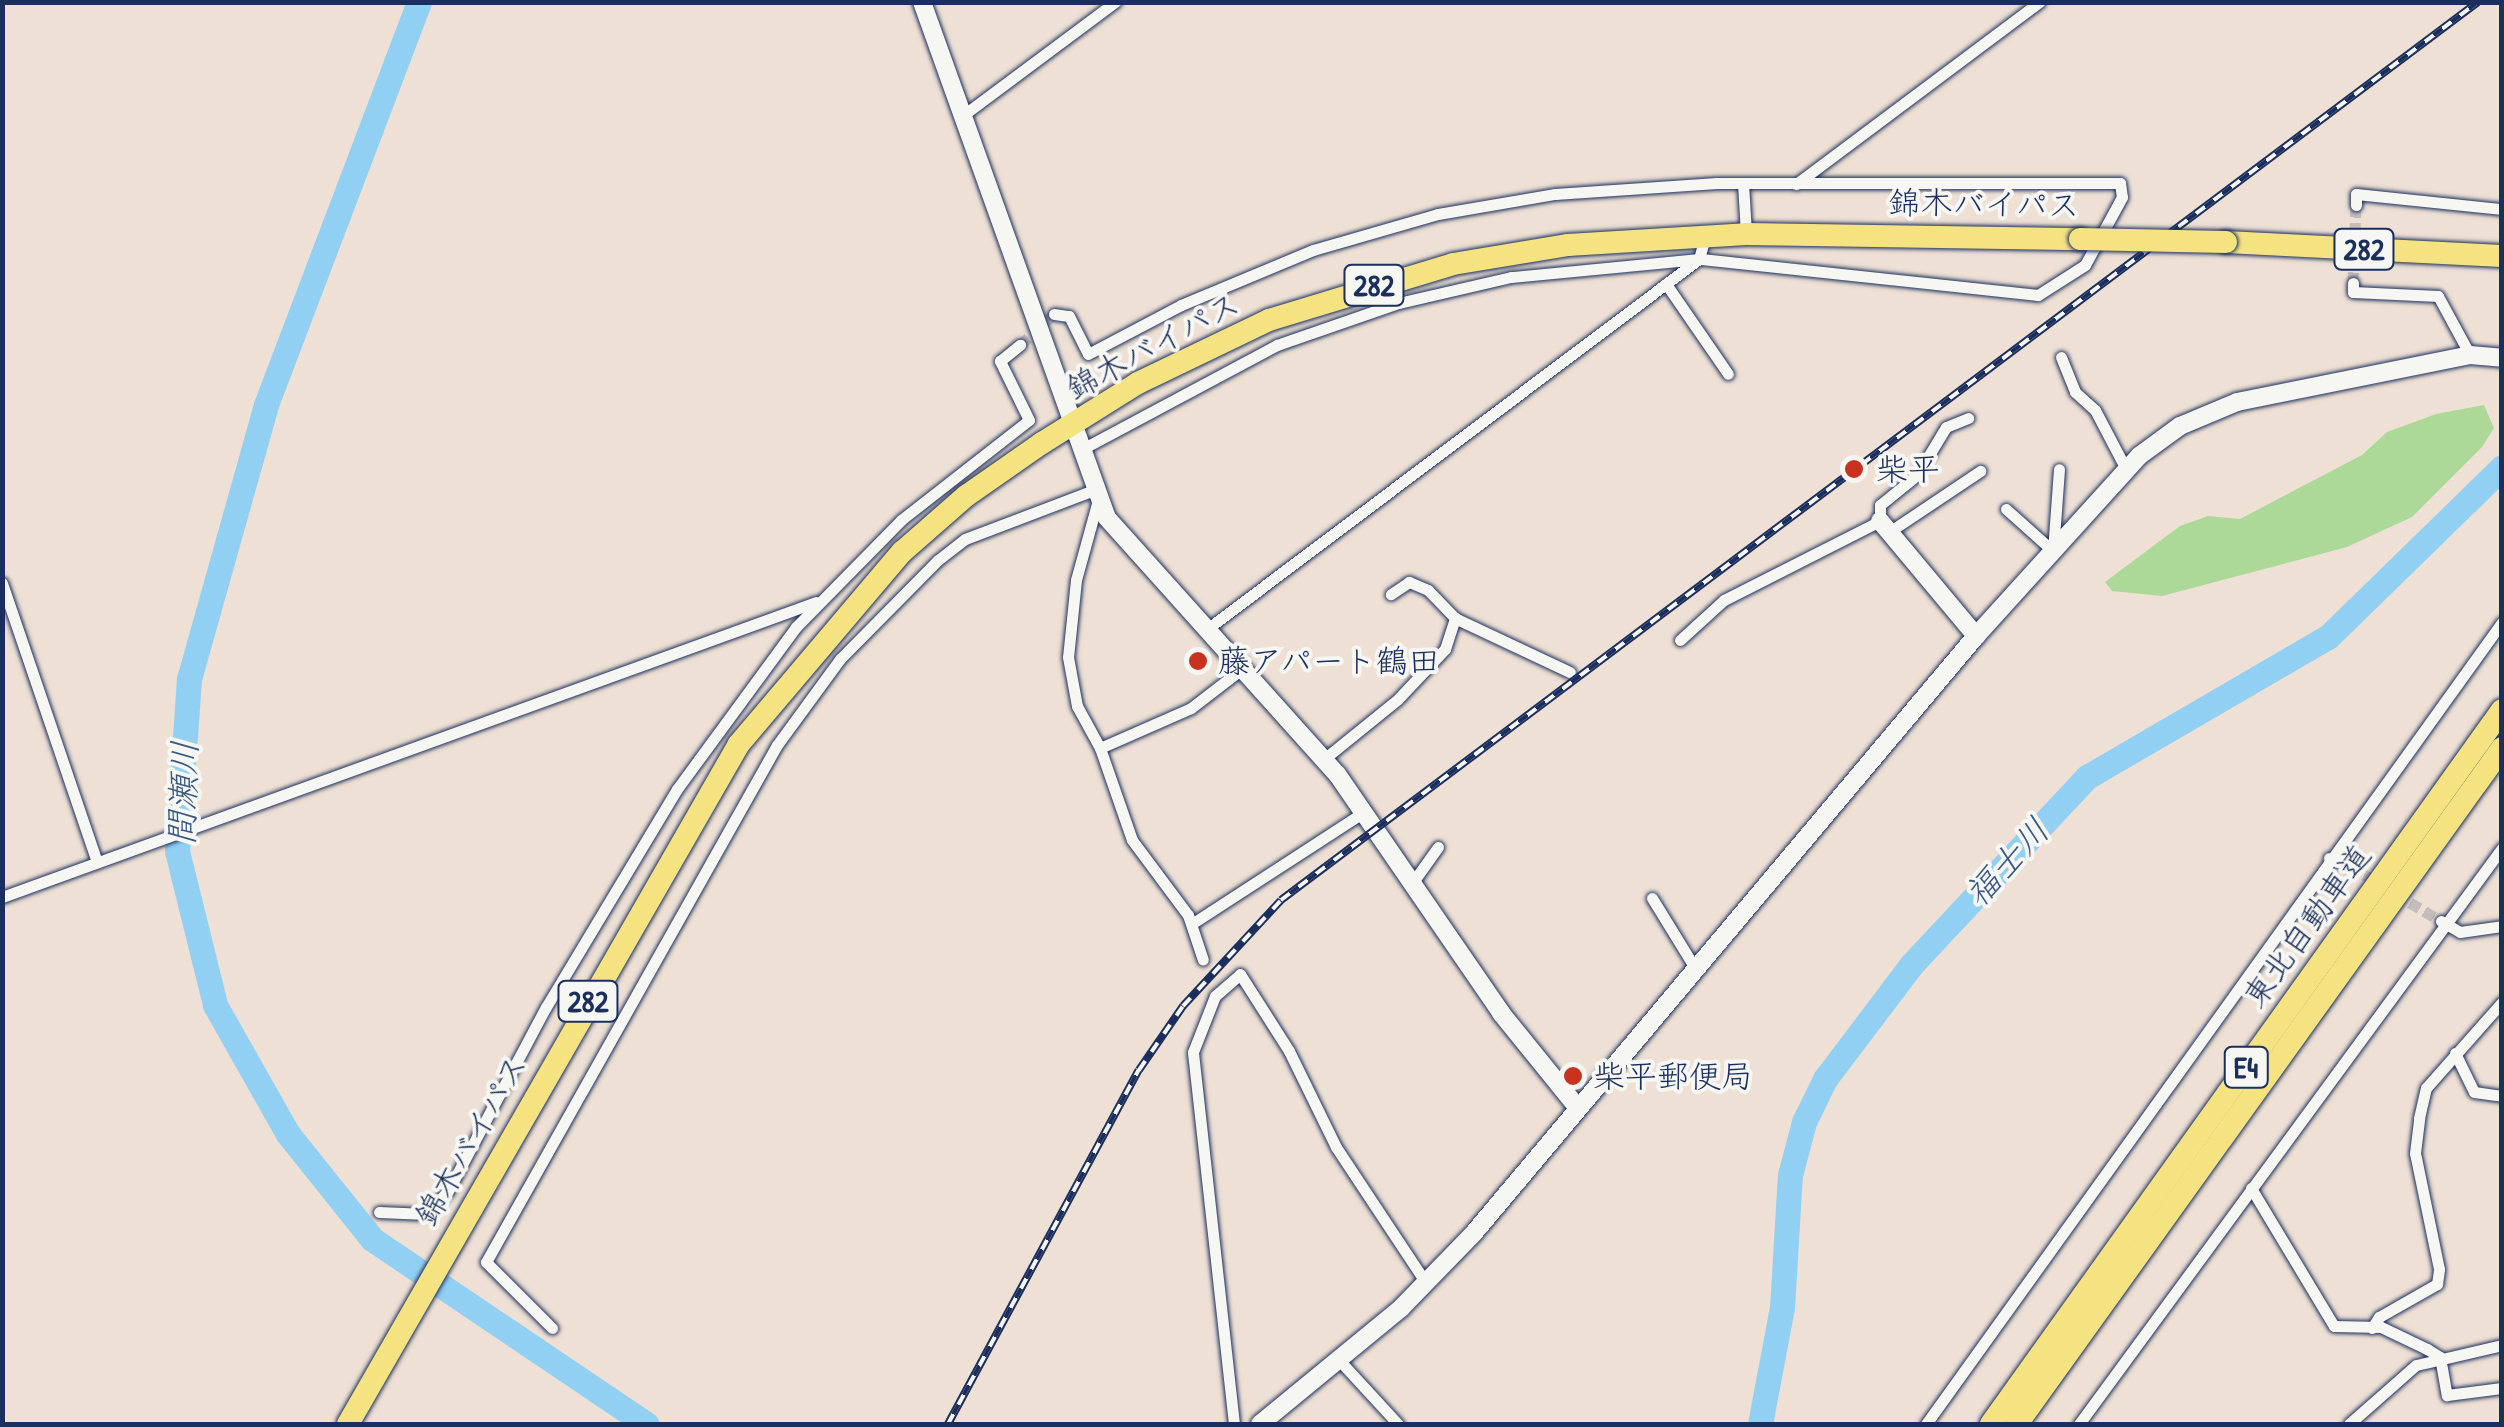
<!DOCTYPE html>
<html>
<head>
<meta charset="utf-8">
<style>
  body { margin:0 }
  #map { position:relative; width:2504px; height:1427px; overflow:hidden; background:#eee0d4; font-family:"Patrick Hand","Klee One",sans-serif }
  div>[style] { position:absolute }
  .green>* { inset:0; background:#acd998 }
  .river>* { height:25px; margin:-12.5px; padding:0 12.5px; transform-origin:12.5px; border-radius:12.5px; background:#91d0f2 }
  .street-tunnel>* { height:11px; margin-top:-5.5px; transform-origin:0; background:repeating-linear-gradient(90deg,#c4bdbc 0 11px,transparent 0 16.5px) }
  .roads { filter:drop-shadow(0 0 2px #1b2f5e) drop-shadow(0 0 2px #1b2f5e) }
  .street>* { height:11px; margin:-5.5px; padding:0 5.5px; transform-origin:5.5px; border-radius:5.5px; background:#f6f6f2 }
  .secondary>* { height:18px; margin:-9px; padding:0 9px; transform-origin:9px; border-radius:9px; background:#f6f6f2 }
  .highway>* { height:22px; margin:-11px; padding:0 11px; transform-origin:11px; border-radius:11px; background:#f5e382 }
  .rail>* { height:8px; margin-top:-4px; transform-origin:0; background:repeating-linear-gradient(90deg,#f6f6f2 0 11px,#1b2f5e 0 22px); box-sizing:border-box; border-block:2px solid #1b2f5e }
  .bridges { filter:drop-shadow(0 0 2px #1b2f5e) drop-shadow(0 0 2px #1b2f5e) }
  .highway-bridge>* { height:22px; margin:-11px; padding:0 11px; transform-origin:11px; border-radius:11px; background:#f5e382 }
  .dots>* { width:28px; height:28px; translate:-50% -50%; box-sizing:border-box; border:5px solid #f6f6f2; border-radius:50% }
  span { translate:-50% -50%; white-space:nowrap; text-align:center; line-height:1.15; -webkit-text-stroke:8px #f6f6f2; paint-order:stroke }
  .shield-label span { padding:2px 8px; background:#f6f6f2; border:2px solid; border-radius:8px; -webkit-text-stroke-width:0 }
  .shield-label { font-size:30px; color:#1b2f5e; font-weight:700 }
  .street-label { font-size:32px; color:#1b2f5e }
  .poi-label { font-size:32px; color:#1b2f5e }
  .left { translate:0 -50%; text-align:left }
  .water-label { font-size:35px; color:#385783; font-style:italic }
  .frame { position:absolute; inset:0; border:5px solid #1b2f5e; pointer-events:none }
</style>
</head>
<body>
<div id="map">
  <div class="green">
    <i style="clip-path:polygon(2484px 405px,2494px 428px,2482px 447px,2412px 517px,2347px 547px,2162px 596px,2112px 591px,2105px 582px,2180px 526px,2208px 516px,2240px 519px,2362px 455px,2387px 432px,2436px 414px)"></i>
  </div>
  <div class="river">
    <i style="left:419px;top:2px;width:431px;rotate:110.8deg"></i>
    <i style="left:266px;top:405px;width:285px;rotate:105.7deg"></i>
    <i style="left:189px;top:679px;width:172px;rotate:94deg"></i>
    <i style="left:177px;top:851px;width:159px;rotate:76.1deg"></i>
    <i style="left:215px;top:1005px;width:148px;rotate:60.5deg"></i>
    <i style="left:288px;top:1134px;width:134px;rotate:51.3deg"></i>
    <i style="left:372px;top:1239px;width:331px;rotate:34deg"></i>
    <i style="left:1760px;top:1424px;width:118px;rotate:-79.3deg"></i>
    <i style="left:1782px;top:1308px;width:133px;rotate:-86.6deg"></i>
    <i style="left:1790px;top:1175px;width:55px;rotate:-75.2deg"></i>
    <i style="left:1804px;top:1122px;width:48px;rotate:-64deg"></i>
    <i style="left:1825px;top:1079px;width:144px;rotate:-52.9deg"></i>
    <i style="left:1912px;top:964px;width:256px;rotate:-46.9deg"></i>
    <i style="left:2087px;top:777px;width:279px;rotate:-30.2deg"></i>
    <i style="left:2328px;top:637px;width:243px;rotate:-44.3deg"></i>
  </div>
  <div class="street-tunnel">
    <i style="left:2353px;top:283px;width:78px;rotate:-87.8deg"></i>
    <i style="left:1020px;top:345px;width:46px;rotate:-42.4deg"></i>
    <i style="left:2350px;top:866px;width:35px;rotate:31deg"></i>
    <i style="left:2396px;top:894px;width:52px;rotate:31deg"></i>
  </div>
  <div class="roads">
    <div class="street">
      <i style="left:962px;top:116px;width:191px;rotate:-36.7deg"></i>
      <i style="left:1743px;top:183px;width:51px;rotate:86.6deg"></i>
      <i style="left:1796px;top:184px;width:304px;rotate:-36.8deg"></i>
      <i style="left:2356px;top:205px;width:11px;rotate:-90deg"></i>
      <i style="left:2356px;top:194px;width:147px;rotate:5.9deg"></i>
      <i style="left:2353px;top:283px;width:9px;rotate:90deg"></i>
      <i style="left:2353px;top:292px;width:85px;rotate:2.7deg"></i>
      <i style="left:2438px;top:296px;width:67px;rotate:61.5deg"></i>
      <i style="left:1666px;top:284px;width:109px;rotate:55.4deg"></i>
      <i style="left:1054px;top:314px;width:15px;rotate:8deg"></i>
      <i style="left:1069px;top:316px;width:42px;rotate:63.4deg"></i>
      <i style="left:1088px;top:354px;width:105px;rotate:-27.8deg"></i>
      <i style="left:1181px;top:305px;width:143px;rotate:-22.6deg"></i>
      <i style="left:1313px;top:250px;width:130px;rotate:-16.1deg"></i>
      <i style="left:1438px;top:214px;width:119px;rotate:-9.7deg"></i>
      <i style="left:1555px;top:194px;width:162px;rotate:-3.9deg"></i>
      <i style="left:1717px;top:183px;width:403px"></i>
      <i style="left:2120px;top:183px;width:14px;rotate:82deg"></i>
      <i style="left:2122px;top:197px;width:77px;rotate:118.6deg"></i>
      <i style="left:2085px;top:265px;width:56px;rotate:147.4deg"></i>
      <i style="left:2038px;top:295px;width:341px;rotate:-173.9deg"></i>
      <i style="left:1699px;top:259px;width:189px;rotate:174.5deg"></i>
      <i style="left:1511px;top:277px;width:116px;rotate:167deg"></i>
      <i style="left:1398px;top:303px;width:128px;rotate:160.9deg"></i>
      <i style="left:1277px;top:345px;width:223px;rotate:151.9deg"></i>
      <i style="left:2061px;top:357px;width:38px;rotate:68deg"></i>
      <i style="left:2075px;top:392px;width:27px;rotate:42deg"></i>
      <i style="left:2095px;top:410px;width:67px;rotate:62.3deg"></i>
      <i style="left:1098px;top:500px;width:83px;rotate:105.4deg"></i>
      <i style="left:1076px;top:580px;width:77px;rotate:95.9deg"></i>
      <i style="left:1068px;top:657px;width:50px;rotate:79.6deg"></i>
      <i style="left:1077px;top:706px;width:48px;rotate:61.3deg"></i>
      <i style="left:1100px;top:748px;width:97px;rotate:70.8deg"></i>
      <i style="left:1132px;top:840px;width:94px;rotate:53.3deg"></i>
      <i style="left:1188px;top:915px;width:47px;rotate:71.6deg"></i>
      <i style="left:2006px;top:509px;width:63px;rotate:41.8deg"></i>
      <i style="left:1889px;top:532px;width:110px;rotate:-33.8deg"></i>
      <i style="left:2053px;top:551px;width:82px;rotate:-85.8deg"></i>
      <i style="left:2px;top:583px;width:295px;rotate:71.2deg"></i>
      <i style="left:1455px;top:618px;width:127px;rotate:25.2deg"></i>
      <i style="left:1207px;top:629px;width:616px;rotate:-36.94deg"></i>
      <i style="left:1699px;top:259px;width:24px;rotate:-75deg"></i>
      <i style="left:1680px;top:640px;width:59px;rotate:-42.3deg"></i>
      <i style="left:1724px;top:600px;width:175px;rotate:-26.9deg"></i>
      <i style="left:1880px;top:521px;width:16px;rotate:-90deg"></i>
      <i style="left:1880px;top:505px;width:48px;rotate:-39deg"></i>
      <i style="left:1917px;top:475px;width:56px;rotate:-58.9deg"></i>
      <i style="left:1946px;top:427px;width:24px;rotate:-22deg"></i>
      <i style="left:1100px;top:748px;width:99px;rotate:-23.7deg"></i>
      <i style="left:1191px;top:708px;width:66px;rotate:-37.6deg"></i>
      <i style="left:1324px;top:759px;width:95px;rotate:-39deg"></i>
      <i style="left:1398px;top:699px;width:69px;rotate:-46.8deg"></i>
      <i style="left:1445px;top:649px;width:33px;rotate:-72deg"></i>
      <i style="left:1455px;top:618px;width:39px;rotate:-134deg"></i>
      <i style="left:1428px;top:590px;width:21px;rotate:-157deg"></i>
      <i style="left:1409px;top:582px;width:22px;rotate:146deg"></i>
      <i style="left:2329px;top:858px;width:22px;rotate:21deg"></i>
      <i style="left:1413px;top:882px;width:43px;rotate:-54.5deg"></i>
      <i style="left:2px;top:897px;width:866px;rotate:-19.92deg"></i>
      <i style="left:1652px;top:898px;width:82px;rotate:58.4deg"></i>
      <i style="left:2441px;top:921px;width:22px;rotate:30deg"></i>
      <i style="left:2460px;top:932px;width:42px;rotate:-8.1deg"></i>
      <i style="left:1193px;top:923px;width:204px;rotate:-33deg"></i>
      <i style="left:2455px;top:1053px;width:43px;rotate:64deg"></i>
      <i style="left:2474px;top:1092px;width:28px;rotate:8deg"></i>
      <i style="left:2251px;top:1188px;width:161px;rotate:59deg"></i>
      <i style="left:2334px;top:1326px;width:47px;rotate:1.2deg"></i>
      <i style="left:2381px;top:1327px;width:51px;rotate:25.6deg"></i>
      <i style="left:2427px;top:1349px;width:15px;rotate:32deg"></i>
      <i style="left:2440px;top:1357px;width:39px;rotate:80deg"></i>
      <i style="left:2447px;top:1395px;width:55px;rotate:-7.3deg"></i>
      <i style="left:379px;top:1212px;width:48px;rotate:2.4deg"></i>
      <i style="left:427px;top:1214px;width:31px;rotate:-48deg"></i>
      <i style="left:448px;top:1191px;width:208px;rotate:-62deg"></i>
      <i style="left:546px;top:1007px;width:254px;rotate:-59deg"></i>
      <i style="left:677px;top:789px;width:201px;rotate:-53.7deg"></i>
      <i style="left:796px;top:627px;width:150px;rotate:-45.5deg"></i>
      <i style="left:901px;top:520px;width:162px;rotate:-38deg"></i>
      <i style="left:1029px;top:420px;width:66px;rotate:-116.2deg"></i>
      <i style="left:1000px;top:361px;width:26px;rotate:-39deg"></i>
      <i style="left:552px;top:1328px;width:93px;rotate:-135deg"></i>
      <i style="left:486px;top:1262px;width:593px;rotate:-60.63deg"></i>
      <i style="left:777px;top:745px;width:107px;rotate:-53.8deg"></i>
      <i style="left:840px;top:659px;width:139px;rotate:-45.3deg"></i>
      <i style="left:938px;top:560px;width:34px;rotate:-38deg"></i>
      <i style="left:965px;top:539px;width:138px;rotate:-20.8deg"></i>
      <i style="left:2372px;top:1328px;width:13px;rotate:-58deg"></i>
      <i style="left:2379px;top:1317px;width:67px;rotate:-29.6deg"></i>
      <i style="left:2437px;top:1284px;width:15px;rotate:-82deg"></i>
      <i style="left:2439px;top:1269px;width:118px;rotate:-101.7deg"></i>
      <i style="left:2415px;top:1153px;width:35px;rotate:-83deg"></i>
      <i style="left:2419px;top:1118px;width:31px;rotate:-77deg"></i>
      <i style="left:2426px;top:1088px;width:115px;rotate:-48.5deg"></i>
      <i style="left:1340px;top:1361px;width:86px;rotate:47.4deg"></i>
      <i style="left:1234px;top:1424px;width:374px;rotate:-96.3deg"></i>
      <i style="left:1193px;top:1052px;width:60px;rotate:-68.6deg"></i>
      <i style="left:1215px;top:996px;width:33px;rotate:-41deg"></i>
      <i style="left:1240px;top:974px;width:91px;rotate:57.5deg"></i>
      <i style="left:1289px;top:1051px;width:107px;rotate:63.9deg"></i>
      <i style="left:1336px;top:1147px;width:163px;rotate:56.5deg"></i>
      <i style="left:1926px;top:1424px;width:987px;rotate:-54.31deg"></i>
      <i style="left:2079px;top:1424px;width:715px;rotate:-53.71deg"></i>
      <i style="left:2349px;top:1424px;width:89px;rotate:-41.4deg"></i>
      <i style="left:2416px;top:1365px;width:88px;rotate:-13.1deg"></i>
    </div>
    <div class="secondary">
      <i style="left:922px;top:2px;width:548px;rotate:70.28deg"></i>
      <i style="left:1107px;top:518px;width:344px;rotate:48.1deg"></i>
      <i style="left:1337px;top:774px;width:290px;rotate:55.5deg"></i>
      <i style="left:1501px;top:1013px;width:121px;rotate:51deg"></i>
      <i style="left:1880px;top:521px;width:150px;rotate:50.1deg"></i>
      <i style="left:1260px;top:1424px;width:183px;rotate:-39.4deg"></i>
      <i style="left:1401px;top:1308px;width:103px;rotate:-45.8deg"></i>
      <i style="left:1473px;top:1234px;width:781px;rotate:-49.93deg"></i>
      <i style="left:1976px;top:636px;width:243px;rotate:-47.8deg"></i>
      <i style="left:2139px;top:456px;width:51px;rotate:-36.2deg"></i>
      <i style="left:2180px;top:426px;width:62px;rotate:-22.8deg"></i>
      <i style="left:2237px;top:402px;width:238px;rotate:-11.4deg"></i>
      <i style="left:2470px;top:355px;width:32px;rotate:5deg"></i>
    </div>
    <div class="highway">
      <i style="left:2226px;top:242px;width:276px;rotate:2.9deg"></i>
      <i style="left:348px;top:1424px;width:784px;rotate:-60.1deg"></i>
      <i style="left:739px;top:744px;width:252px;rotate:-49.7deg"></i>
      <i style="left:902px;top:552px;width:85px;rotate:-41.2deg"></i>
      <i style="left:966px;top:496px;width:93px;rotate:-34.9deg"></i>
      <i style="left:1042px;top:443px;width:113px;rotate:-32deg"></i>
      <i style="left:1138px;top:383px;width:145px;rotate:-25.7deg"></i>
      <i style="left:1269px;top:320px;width:192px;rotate:-16.9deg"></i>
      <i style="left:1453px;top:264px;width:117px;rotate:-9.4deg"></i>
      <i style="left:1568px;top:245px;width:178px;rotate:-3.5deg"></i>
      <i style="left:1746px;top:234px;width:334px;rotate:0.9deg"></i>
      <i style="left:1991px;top:1424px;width:878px;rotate:-54.41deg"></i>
      <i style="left:2017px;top:1424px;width:832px;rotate:-54.34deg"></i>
    </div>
  </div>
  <div class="rail">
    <i style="left:948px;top:1424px;width:402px;rotate:-61.7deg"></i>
    <i style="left:1139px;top:1070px;width:78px;rotate:-55.5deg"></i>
    <i style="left:1183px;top:1006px;width:144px;rotate:-47.2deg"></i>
    <i style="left:1281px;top:900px;width:1496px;rotate:-36.88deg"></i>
  </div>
  <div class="bridges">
    <div class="highway-bridge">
      <i style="left:2080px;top:239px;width:146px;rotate:1.2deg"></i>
    </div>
  </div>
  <div class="dots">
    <i style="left:1854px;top:469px;background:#c8321e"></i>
    <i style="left:1198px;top:661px;background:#c8321e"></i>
    <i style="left:1573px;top:1076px;background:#c8321e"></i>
  </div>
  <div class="shield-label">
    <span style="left:2364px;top:249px">282</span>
    <span style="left:1374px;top:285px">282</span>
    <span style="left:588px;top:1001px">282</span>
    <span style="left:2246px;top:1067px">E4</span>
  </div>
  <div class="street-label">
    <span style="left:1984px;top:204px;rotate:1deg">錦木バイパス</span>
    <span style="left:1153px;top:346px;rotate:-28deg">錦木バイパス</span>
    <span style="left:2307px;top:926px;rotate:-54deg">東北自動車道</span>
    <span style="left:471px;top:1140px;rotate:-60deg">錦木バイパス</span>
  </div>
  <div class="poi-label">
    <span class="left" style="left:1876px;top:469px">柴平</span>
    <span class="left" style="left:1218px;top:661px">藤アパート鶴田</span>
    <span class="left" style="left:1593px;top:1076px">柴平郵便局</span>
  </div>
  <div class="water-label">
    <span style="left:183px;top:793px;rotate:-88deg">間瀬川</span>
    <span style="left:2007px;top:862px;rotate:-47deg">福士川</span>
  </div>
  <div class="frame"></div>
</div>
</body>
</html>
